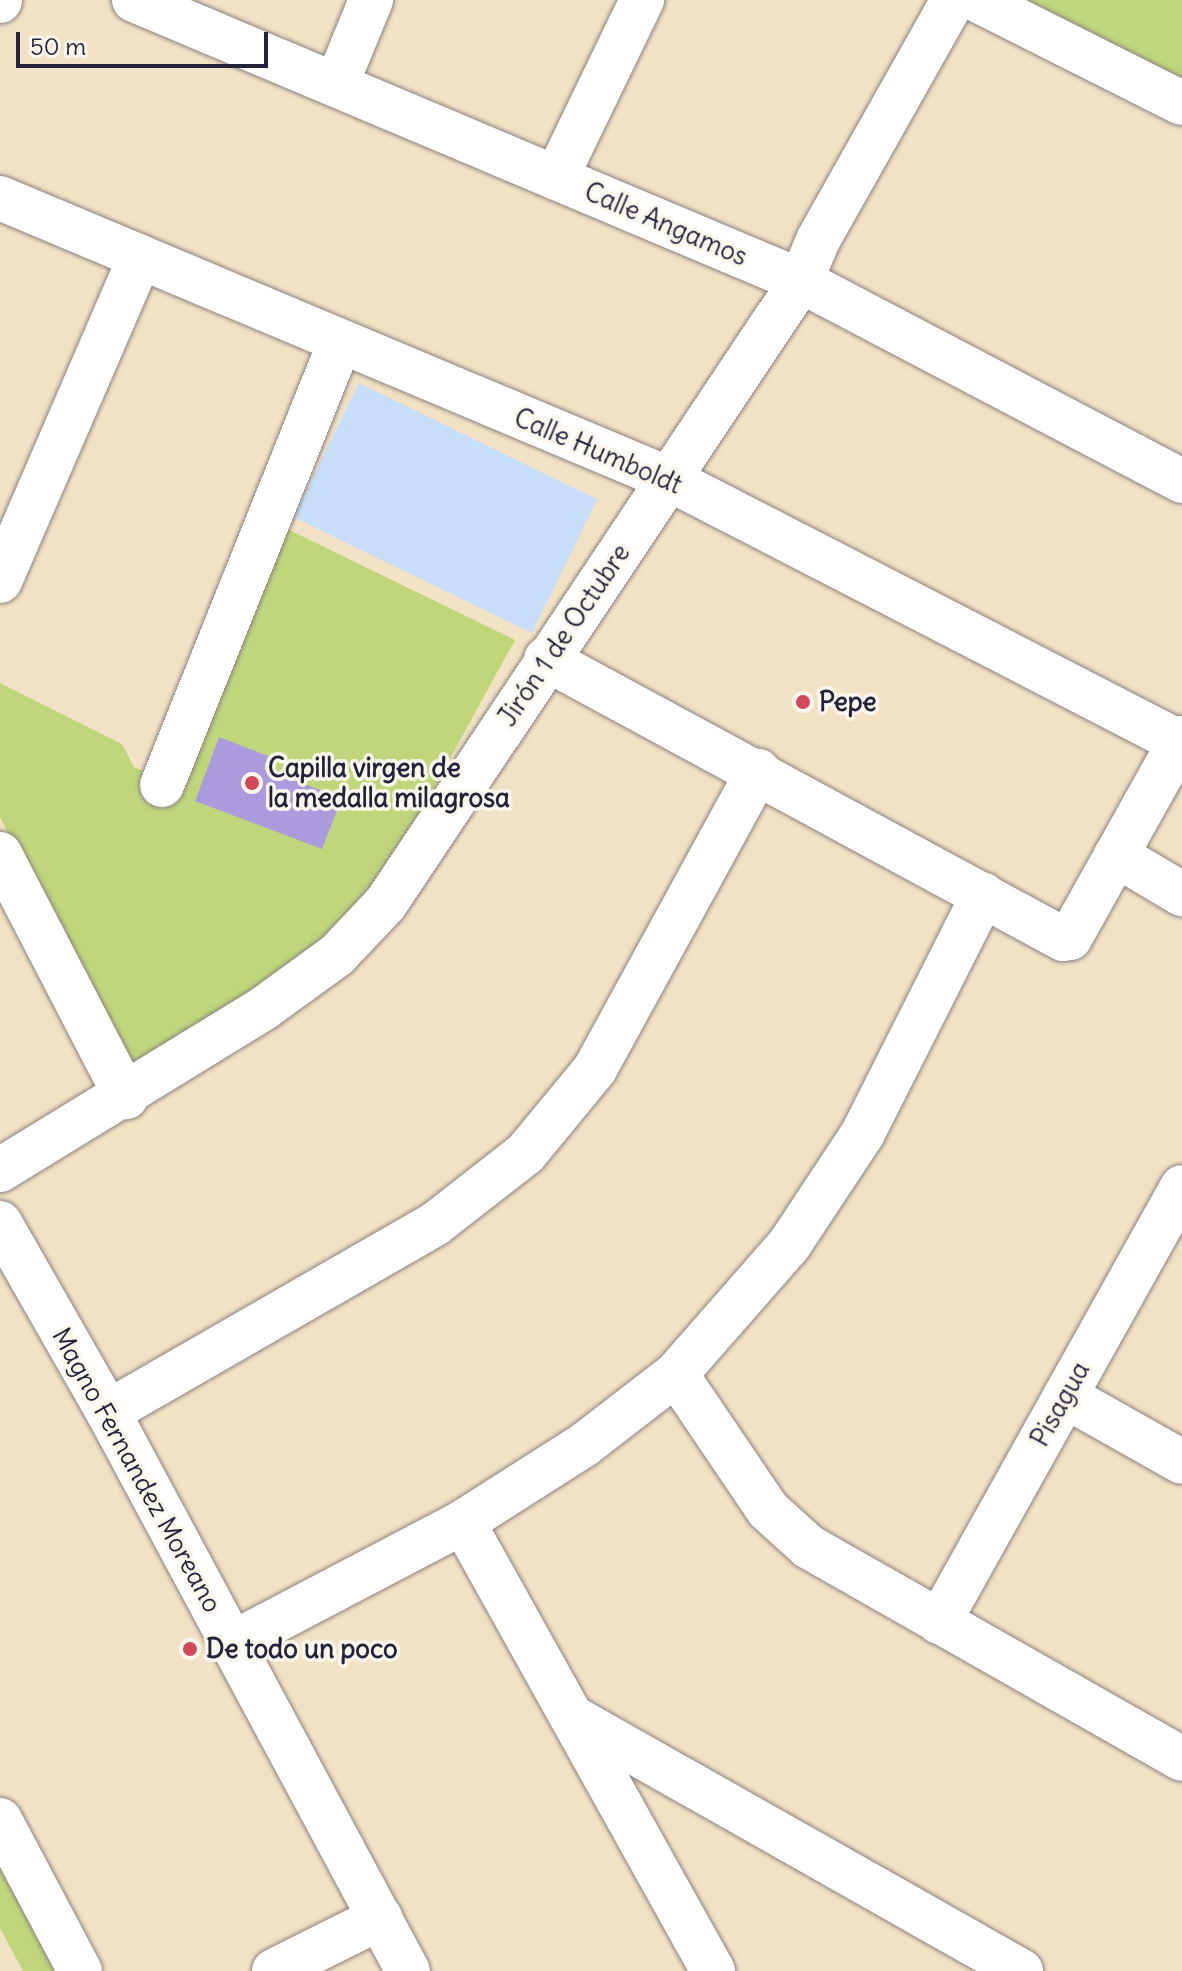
<!DOCTYPE html>
<html>
<head>
<meta charset="utf-8">
<style>
  body { margin:0 }
  #map { position:relative; width:1182px; height:1971px; overflow:hidden; background:#f2e2c5; font-family:Delius,sans-serif }
  div>[style] { position:absolute }
  .built>* { inset:0; background:#c8ddf9; transform-origin:0 0 }
  .green>* { inset:0; background:#bfd67b }
  .building>* { inset:0; background:#aa9cdc }
  .roads { filter:drop-shadow(0 0 2px #8a8280) drop-shadow(0 0 2px #8a8280) }
  .minor>* { height:44px; margin:-22px; padding:0 22px; transform-origin:22px; border-radius:22px; background:#fff }
  .dots>* { width:22px; height:22px; translate:-50% -50%; box-sizing:border-box; border:4px solid #fbf7ec; border-radius:50% }
  span { translate:-50% -50%; white-space:nowrap; text-align:center; line-height:1.15; -webkit-text-stroke:7px #fbf7ec; paint-order:stroke }
  .street-label { font-size:26px; color:#22223b }
  .poi-label { font-size:26px; color:#22223b; font-weight:700 }
  .left { translate:0 -50%; text-align:left }
  .scale { position:absolute; left:16px; top:32px; width:252px; height:36px; box-sizing:border-box; border:4px solid #22223b; border-top:0; padding-left:10px; font-size:24px; line-height:28px; white-space:nowrap; color:#22223b; -webkit-text-stroke:6px #fbf7ec; paint-order:stroke }
</style>
</head>
<body>
<div id="map">
  <div class="built">
    <i style="left:359px;top:383px;width:265px;height:149px;rotate:26deg"></i>
  </div>
  <div class="green">
    <i style="clip-path:polygon(1011px 0,1182px 0,1182px 88px)"></i>
    <i style="clip-path:polygon(277px 524px,515px 640px,374px 897px,300px 970px,131px 1075px,0 817px,0 683px,122px 744px,134px 767px,181px 784px)"></i>
    <i style="clip-path:polygon(0 1860px,61px 1971px,23px 1971px,0 1928px)"></i>
  </div>
  <div class="building">
    <i style="clip-path:polygon(219px 737px,268px 756px,264px 769px,342px 798px,322px 849px,195px 801px)"></i>
  </div>
  <div class="roads">
    <div class="minor">
      <i style="left:134px;top:0;width:724px;rotate:22.85deg"></i>
      <i style="left:801px;top:281px;width:430px;rotate:27.7deg"></i>
      <i style="left:977px;top:0;width:229px;rotate:26.7deg"></i>
      <i style="left:0;top:1px;width:1px;rotate:-90deg"></i>
      <i style="left:337px;top:83px;width:90px;rotate:-67.7deg"></i>
      <i style="left:556px;top:178px;width:198px;rotate:-64.2deg"></i>
      <i style="left:0;top:198px;width:726px;rotate:22.78deg"></i>
      <i style="left:669px;top:479px;width:574px;rotate:27.28deg"></i>
      <i style="left:0;top:581px;width:353px;rotate:-66.6deg"></i>
      <i style="left:546px;top:659px;width:588px;rotate:28.44deg"></i>
      <i style="left:1063px;top:939px;width:7px;rotate:-8deg"></i>
      <i style="left:1070px;top:938px;width:229px;rotate:-60.8deg"></i>
      <i style="left:162px;top:785px;width:477px;rotate:-68.1deg"></i>
      <i style="left:0;top:854px;width:274px;rotate:62.6deg"></i>
      <i style="left:1116px;top:855px;width:77px;rotate:30.6deg"></i>
      <i style="left:0;top:1170px;width:310px;rotate:-31.5deg"></i>
      <i style="left:264px;top:1008px;width:90px;rotate:-36deg"></i>
      <i style="left:337px;top:955px;width:71px;rotate:-46.7deg"></i>
      <i style="left:386px;top:903px;width:748px;rotate:-56.29deg"></i>
      <i style="left:801px;top:281px;width:44px;rotate:-67.5deg"></i>
      <i style="left:818px;top:240px;width:275px;rotate:-60.6deg"></i>
      <i style="left:0;top:1223px;width:218px;rotate:60.3deg"></i>
      <i style="left:108px;top:1412px;width:634px;rotate:61.78deg"></i>
      <i style="left:676px;top:1374px;width:164px;rotate:55.9deg"></i>
      <i style="left:768px;top:1510px;width:55px;rotate:42.1deg"></i>
      <i style="left:809px;top:1547px;width:429px;rotate:29.6deg"></i>
      <i style="left:1065px;top:1396px;width:134px;rotate:29.4deg"></i>
      <i style="left:108px;top:1412px;width:377px;rotate:-29.9deg"></i>
      <i style="left:435px;top:1224px;width:114px;rotate:-37.9deg"></i>
      <i style="left:525px;top:1154px;width:110px;rotate:-50.5deg"></i>
      <i style="left:595px;top:1069px;width:340px;rotate:-61.3deg"></i>
      <i style="left:463px;top:1522px;width:514px;rotate:60.89deg"></i>
      <i style="left:939px;top:1622px;width:498px;rotate:-60.8deg"></i>
      <i style="left:231px;top:1644px;width:262px;rotate:-27.7deg"></i>
      <i style="left:463px;top:1522px;width:143px;rotate:-32.5deg"></i>
      <i style="left:584px;top:1445px;width:116px;rotate:-37.7deg"></i>
      <i style="left:676px;top:1374px;width:171px;rotate:-48.8deg"></i>
      <i style="left:789px;top:1245px;width:134px;rotate:-56.5deg"></i>
      <i style="left:863px;top:1133px;width:267px;rotate:-63.2deg"></i>
      <i style="left:572px;top:1717px;width:516px;rotate:29.5deg"></i>
      <i style="left:0;top:1820px;width:171px;rotate:62.1deg"></i>
      <i style="left:274px;top:1971px;width:119px;rotate:-26.6deg"></i>
    </div>
  </div>
  <div class="dots">
    <i style="left:803px;top:702px;background:#d1495b"></i>
    <i style="left:252px;top:783px;background:#d1495b"></i>
    <i style="left:190px;top:1649px;background:#d1495b"></i>
  </div>
  <div class="street-label">
    <span style="left:666px;top:224px;rotate:23deg">Calle Angamos</span>
    <span style="left:598px;top:451px;rotate:23deg">Calle Humboldt</span>
    <span style="left:564px;top:635px;rotate:-56deg">Jirón 1 de Octubre</span>
    <span style="left:1060px;top:1404px;rotate:-61deg">Pisagua</span>
    <span style="left:137px;top:1470px;rotate:61deg">Magno Fernandez Moreano</span>
  </div>
  <div class="poi-label">
    <span class="left" style="left:819px;top:702px">Pepe</span>
    <span class="left" style="left:268px;top:783px">Capilla virgen de<br>la medalla milagrosa</span>
    <span class="left" style="left:206px;top:1649px">De todo un poco</span>
  </div>
  <div class="scale">50 m</div>
</div>
</body>
</html>
